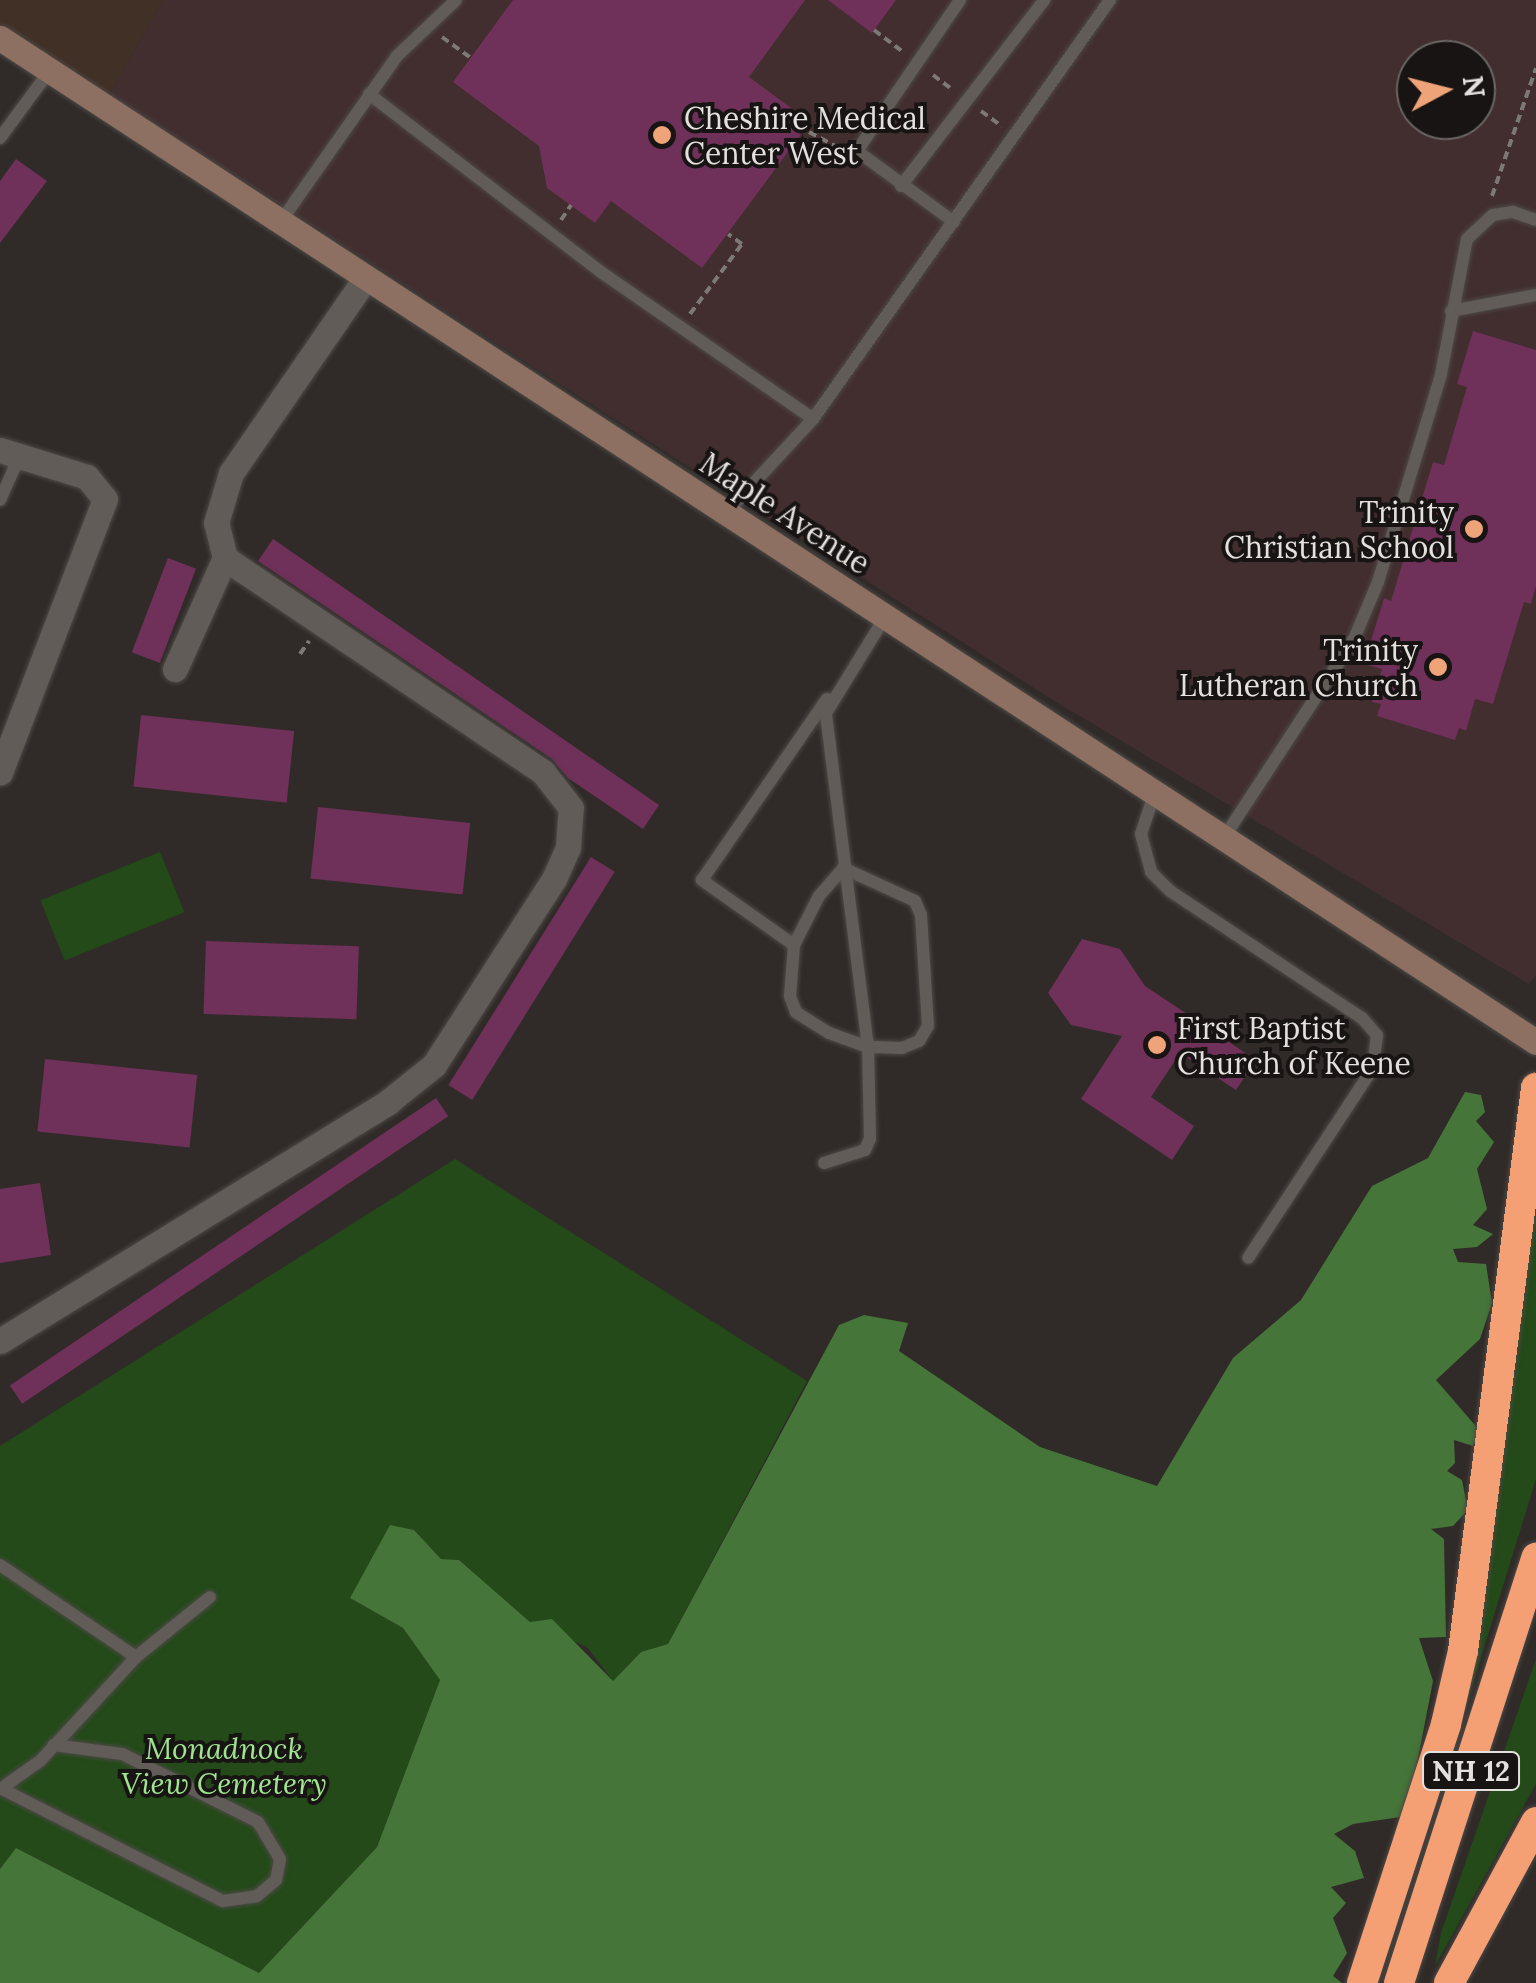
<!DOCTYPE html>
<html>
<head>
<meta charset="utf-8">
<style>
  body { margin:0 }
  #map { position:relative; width:1536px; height:1983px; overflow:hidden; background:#302b28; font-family:Lora,serif }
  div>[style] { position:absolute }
  .commercial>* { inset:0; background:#413026 }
  .industrial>* { inset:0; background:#422e2f }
  .green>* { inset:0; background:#234a18; transform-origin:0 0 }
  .forest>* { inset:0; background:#457538 }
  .building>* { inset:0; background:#6f3059; transform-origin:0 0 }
  .path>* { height:4px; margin-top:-2px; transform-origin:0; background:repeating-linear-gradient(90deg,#7e7977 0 8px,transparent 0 13px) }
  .roads { filter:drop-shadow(0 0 2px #4d4946) drop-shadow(0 0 2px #4d4946) }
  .lane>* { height:12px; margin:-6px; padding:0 6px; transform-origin:6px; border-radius:6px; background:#615c58 }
  .street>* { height:25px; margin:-12.5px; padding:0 12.5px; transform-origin:12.5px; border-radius:12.5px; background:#615c58 }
  .secondary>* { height:25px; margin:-12.5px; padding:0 12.5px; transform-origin:12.5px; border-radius:12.5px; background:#8d7061 }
  .highway>* { height:30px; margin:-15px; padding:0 15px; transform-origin:15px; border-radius:15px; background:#f59f75 }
  .dots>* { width:28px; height:28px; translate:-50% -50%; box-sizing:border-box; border:5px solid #171413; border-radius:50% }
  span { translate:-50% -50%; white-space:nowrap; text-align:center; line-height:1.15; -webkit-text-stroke:8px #171413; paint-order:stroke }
  .shield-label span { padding:2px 8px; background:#171413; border:2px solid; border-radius:8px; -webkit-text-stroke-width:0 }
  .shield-label { font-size:28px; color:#e4e0de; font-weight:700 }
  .poi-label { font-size:30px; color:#e4e0de }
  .left { translate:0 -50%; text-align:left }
  .right { translate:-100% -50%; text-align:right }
  .street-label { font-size:30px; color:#e4e0de }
  .park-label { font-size:30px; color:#9fe48e; font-style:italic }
  .north { position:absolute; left:1396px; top:40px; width:100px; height:100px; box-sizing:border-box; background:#171413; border:2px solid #696664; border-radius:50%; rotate:83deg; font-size:28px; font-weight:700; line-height:40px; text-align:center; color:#e4e0de }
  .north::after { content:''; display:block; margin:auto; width:35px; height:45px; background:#efa378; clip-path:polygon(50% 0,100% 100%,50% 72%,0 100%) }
</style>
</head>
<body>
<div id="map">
  <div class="commercial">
    <i style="clip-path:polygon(0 0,163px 0,109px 95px,7px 30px,0 24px)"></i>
  </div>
  <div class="industrial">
    <i style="clip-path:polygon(evenodd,163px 0,1536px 0,1536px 975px,1529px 984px,1048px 697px,109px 95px,163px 0,1416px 60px,1476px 60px,1476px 120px,1416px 120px,1416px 60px)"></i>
  </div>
  <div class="green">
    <i style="left:160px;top:852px;width:65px;height:129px;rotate:68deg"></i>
    <i style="clip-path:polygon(455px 1159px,807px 1381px,668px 1644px,641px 1652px,613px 1681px,587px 1647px,530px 1622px,459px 1560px,441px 1559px,414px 1530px,350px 1598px,403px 1628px,440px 1680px,377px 1847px,259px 1973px,16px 1848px,0 1869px,0 1446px)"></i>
    <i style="clip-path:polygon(1536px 1198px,1536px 1479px,1454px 1745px)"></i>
    <i style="clip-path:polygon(1536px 1659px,1536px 1784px,1435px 1966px,1441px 1933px)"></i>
  </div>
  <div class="forest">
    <i style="clip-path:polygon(1465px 1092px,1481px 1095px,1485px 1112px,1476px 1121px,1494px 1142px,1477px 1169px,1487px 1209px,1473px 1225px,1493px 1234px,1477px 1247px,1453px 1249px,1458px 1262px,1486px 1264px,1492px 1303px,1480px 1339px,1436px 1380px,1480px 1431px,1473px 1446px,1454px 1440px,1455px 1463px,1447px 1471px,1462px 1480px,1468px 1510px,1453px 1526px,1431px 1529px,1444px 1539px,1446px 1637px,1419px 1638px,1433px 1681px,1407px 1816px,1353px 1824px,1334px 1834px,1355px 1851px,1364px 1878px,1331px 1887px,1346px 1903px,1333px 1918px,1347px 1953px,1333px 1976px,1342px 1983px,0 1983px,0 1869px,16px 1848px,259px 1973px,377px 1847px,440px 1680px,403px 1628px,350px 1598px,390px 1525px,414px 1530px,441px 1559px,459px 1560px,530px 1622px,552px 1619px,613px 1681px,641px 1652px,668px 1644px,839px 1325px,864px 1315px,908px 1323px,899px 1351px,1040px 1447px,1157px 1486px,1233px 1358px,1301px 1300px,1372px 1186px,1428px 1158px)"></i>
  </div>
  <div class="building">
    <i style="clip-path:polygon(513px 0,805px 0,749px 77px,810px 122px,702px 268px,611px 201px,595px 223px,547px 188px,539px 146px,453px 82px)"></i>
    <i style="clip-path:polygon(828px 0,896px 0,872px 33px)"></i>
    <i style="clip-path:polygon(16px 159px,47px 181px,0 243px,0 181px)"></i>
    <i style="clip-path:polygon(1473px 331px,1536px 350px,1536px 586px,1531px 604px,1524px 602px,1493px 704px,1475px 699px,1466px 731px,1459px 728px,1455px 740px,1377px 716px,1381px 704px,1372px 702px,1382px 669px,1364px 664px,1384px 598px,1391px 601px,1433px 462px,1444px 465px,1467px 387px,1457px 384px)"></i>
    <i style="clip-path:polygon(273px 539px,659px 805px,643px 829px,568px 778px,552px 759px,258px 561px)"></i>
    <i style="left:168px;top:558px;width:30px;height:101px;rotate:21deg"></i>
    <i style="left:141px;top:715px;width:154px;height:72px;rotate:6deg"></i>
    <i style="left:318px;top:807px;width:153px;height:72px;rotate:6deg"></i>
    <i style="left:591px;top:857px;width:28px;height:269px;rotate:32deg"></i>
    <i style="clip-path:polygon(1082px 939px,1120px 949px,1145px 986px,1256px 1060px,1236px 1090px,1180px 1053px,1151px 1097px,1194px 1126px,1172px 1160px,1081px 1099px,1122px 1036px,1071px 1025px,1048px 993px)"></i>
    <i style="left:206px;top:941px;width:153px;height:73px;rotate:2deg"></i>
    <i style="left:45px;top:1059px;width:153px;height:73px;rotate:6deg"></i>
    <i style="left:436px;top:1098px;width:22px;height:514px;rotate:56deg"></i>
    <i style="clip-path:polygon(40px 1183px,51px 1255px,0 1263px,0 1189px)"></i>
  </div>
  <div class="path">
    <i style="left:874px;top:30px;width:35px;rotate:37deg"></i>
    <i style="left:442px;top:37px;width:36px;rotate:36deg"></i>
    <i style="left:933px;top:75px;width:25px;rotate:37deg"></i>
    <i style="left:981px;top:111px;width:26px;rotate:36deg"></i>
    <i style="left:809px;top:132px;width:34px;rotate:28deg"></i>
    <i style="left:1492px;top:196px;width:135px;rotate:-71deg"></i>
    <i style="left:561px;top:220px;width:18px;rotate:-56deg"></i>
    <i style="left:690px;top:314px;width:87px;rotate:-53.4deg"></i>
    <i style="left:742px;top:244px;width:17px;rotate:-144deg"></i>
    <i style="left:300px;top:654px;width:16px;rotate:-55deg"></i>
  </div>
  <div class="roads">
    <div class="lane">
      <i style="left:369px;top:94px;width:292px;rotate:37.5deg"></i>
      <i style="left:601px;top:272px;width:258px;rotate:34.7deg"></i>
      <i style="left:0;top:138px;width:81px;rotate:-53.6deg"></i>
      <i style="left:901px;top:186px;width:235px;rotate:-52.4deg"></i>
      <i style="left:954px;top:222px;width:120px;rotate:-143.8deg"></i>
      <i style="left:857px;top:151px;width:183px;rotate:-55.7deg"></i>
      <i style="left:279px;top:224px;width:205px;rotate:-54.9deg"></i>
      <i style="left:397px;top:56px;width:81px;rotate:-43.5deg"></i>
      <i style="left:1451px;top:311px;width:86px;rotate:-10.7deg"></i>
      <i style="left:0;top:500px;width:49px;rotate:-66deg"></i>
      <i style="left:726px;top:513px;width:128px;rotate:-47.2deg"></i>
      <i style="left:813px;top:419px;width:514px;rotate:-54.67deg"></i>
      <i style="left:1155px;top:792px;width:44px;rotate:108.4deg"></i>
      <i style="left:1141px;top:834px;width:39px;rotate:75deg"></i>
      <i style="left:1151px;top:872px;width:27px;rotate:45deg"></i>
      <i style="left:1170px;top:891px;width:230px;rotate:33.5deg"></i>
      <i style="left:1362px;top:1018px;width:23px;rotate:49deg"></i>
      <i style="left:1377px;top:1035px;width:33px;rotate:97deg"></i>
      <i style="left:1373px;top:1068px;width:227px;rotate:123.3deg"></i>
      <i style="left:1225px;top:836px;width:235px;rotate:-56.8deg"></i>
      <i style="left:1354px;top:639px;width:62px;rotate:-67.2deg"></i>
      <i style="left:1378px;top:582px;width:217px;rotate:-73.1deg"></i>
      <i style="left:1441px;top:374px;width:137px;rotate:-79.1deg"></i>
      <i style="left:1467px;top:239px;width:35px;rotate:-43deg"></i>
      <i style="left:1493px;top:215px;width:20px;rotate:-9deg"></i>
      <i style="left:1513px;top:212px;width:24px;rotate:19deg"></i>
      <i style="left:843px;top:868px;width:79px;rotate:24.6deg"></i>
      <i style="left:915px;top:901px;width:15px;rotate:67deg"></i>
      <i style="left:921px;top:915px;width:111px;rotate:86.4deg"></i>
      <i style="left:928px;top:1026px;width:17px;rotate:121deg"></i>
      <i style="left:919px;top:1041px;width:18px;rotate:158deg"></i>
      <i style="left:902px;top:1048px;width:34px;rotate:-178deg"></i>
      <i style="left:868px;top:1047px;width:41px;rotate:-160.3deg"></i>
      <i style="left:829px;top:1033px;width:39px;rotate:-148deg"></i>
      <i style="left:796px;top:1012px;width:17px;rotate:-111deg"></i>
      <i style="left:790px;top:996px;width:51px;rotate:-85.5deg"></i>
      <i style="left:794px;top:945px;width:55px;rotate:-63deg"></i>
      <i style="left:819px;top:896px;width:37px;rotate:-49deg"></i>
      <i style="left:794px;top:945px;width:113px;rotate:-144.8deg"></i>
      <i style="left:702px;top:880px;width:220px;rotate:-55.4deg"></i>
      <i style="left:824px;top:1163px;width:43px;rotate:-17.6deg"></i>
      <i style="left:865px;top:1150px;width:12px;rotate:-66deg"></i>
      <i style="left:870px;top:1139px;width:92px;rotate:-91.2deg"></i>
      <i style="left:868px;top:1047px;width:337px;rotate:-97.2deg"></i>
      <i style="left:826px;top:713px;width:113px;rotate:-58.4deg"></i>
      <i style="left:0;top:1565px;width:164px;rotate:34.1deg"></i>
      <i style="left:6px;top:1785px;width:43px;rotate:-35.5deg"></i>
      <i style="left:41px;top:1760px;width:140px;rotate:-47.3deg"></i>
      <i style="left:136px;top:1657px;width:95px;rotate:-39deg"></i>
      <i style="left:0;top:1788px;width:250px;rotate:26.9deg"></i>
      <i style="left:223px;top:1901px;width:34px;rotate:-8deg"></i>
      <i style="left:257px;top:1896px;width:25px;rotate:-40deg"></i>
      <i style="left:276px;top:1880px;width:21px;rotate:-79deg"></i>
      <i style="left:280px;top:1859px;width:43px;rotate:-120.7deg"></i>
      <i style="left:258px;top:1822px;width:152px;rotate:-153.4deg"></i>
      <i style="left:122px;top:1754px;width:69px;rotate:-172.5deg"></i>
    </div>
    <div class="street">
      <i style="left:0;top:450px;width:91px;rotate:17.2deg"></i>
      <i style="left:87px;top:477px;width:28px;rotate:51deg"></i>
      <i style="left:105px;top:499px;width:293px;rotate:111deg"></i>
      <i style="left:175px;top:669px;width:122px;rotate:-65.8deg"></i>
      <i style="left:225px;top:558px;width:36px;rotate:-104deg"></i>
      <i style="left:216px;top:523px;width:52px;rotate:-73.3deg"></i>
      <i style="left:231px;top:473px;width:234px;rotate:-55.4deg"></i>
      <i style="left:0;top:1341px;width:456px;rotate:-31.6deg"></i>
      <i style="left:388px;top:1102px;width:59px;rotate:-38.8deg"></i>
      <i style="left:434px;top:1065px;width:221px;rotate:-57.2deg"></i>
      <i style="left:554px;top:879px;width:35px;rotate:-66deg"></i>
      <i style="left:568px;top:847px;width:39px;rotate:-86deg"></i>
      <i style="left:571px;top:808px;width:46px;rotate:-127.9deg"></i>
      <i style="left:543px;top:772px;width:383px;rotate:-146.1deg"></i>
    </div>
    <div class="secondary">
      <i style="left:0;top:38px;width:1835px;rotate:33.17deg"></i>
    </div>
    <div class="highway">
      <i style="left:1362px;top:1983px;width:272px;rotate:-72deg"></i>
      <i style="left:1446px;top:1724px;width:75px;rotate:-76.9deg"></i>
      <i style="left:1463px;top:1651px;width:568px;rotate:-82.61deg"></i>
      <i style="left:1399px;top:1983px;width:447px;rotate:-72.1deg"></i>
      <i style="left:1449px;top:1983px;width:183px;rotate:-61.6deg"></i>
    </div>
  </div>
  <div class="dots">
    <i style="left:662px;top:135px;background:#efa378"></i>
    <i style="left:1474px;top:529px;background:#efa378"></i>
    <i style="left:1438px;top:667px;background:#efa378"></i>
    <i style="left:1157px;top:1045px;background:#efa378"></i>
  </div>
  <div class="shield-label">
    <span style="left:1471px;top:1771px">NH 12</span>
  </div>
  <div class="poi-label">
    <span class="left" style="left:684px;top:135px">Cheshire Medical<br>Center West</span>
    <span class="right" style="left:1454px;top:529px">Trinity<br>Christian School</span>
    <span class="right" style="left:1418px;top:667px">Trinity<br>Lutheran Church</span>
    <span class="left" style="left:1177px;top:1045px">First Baptist<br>Church of Keene</span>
  </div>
  <div class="street-label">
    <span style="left:785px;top:513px;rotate:33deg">Maple Avenue</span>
  </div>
  <div class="park-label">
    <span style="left:224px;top:1765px">Monadnock<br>View Cemetery</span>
  </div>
  <div class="north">N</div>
</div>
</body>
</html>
